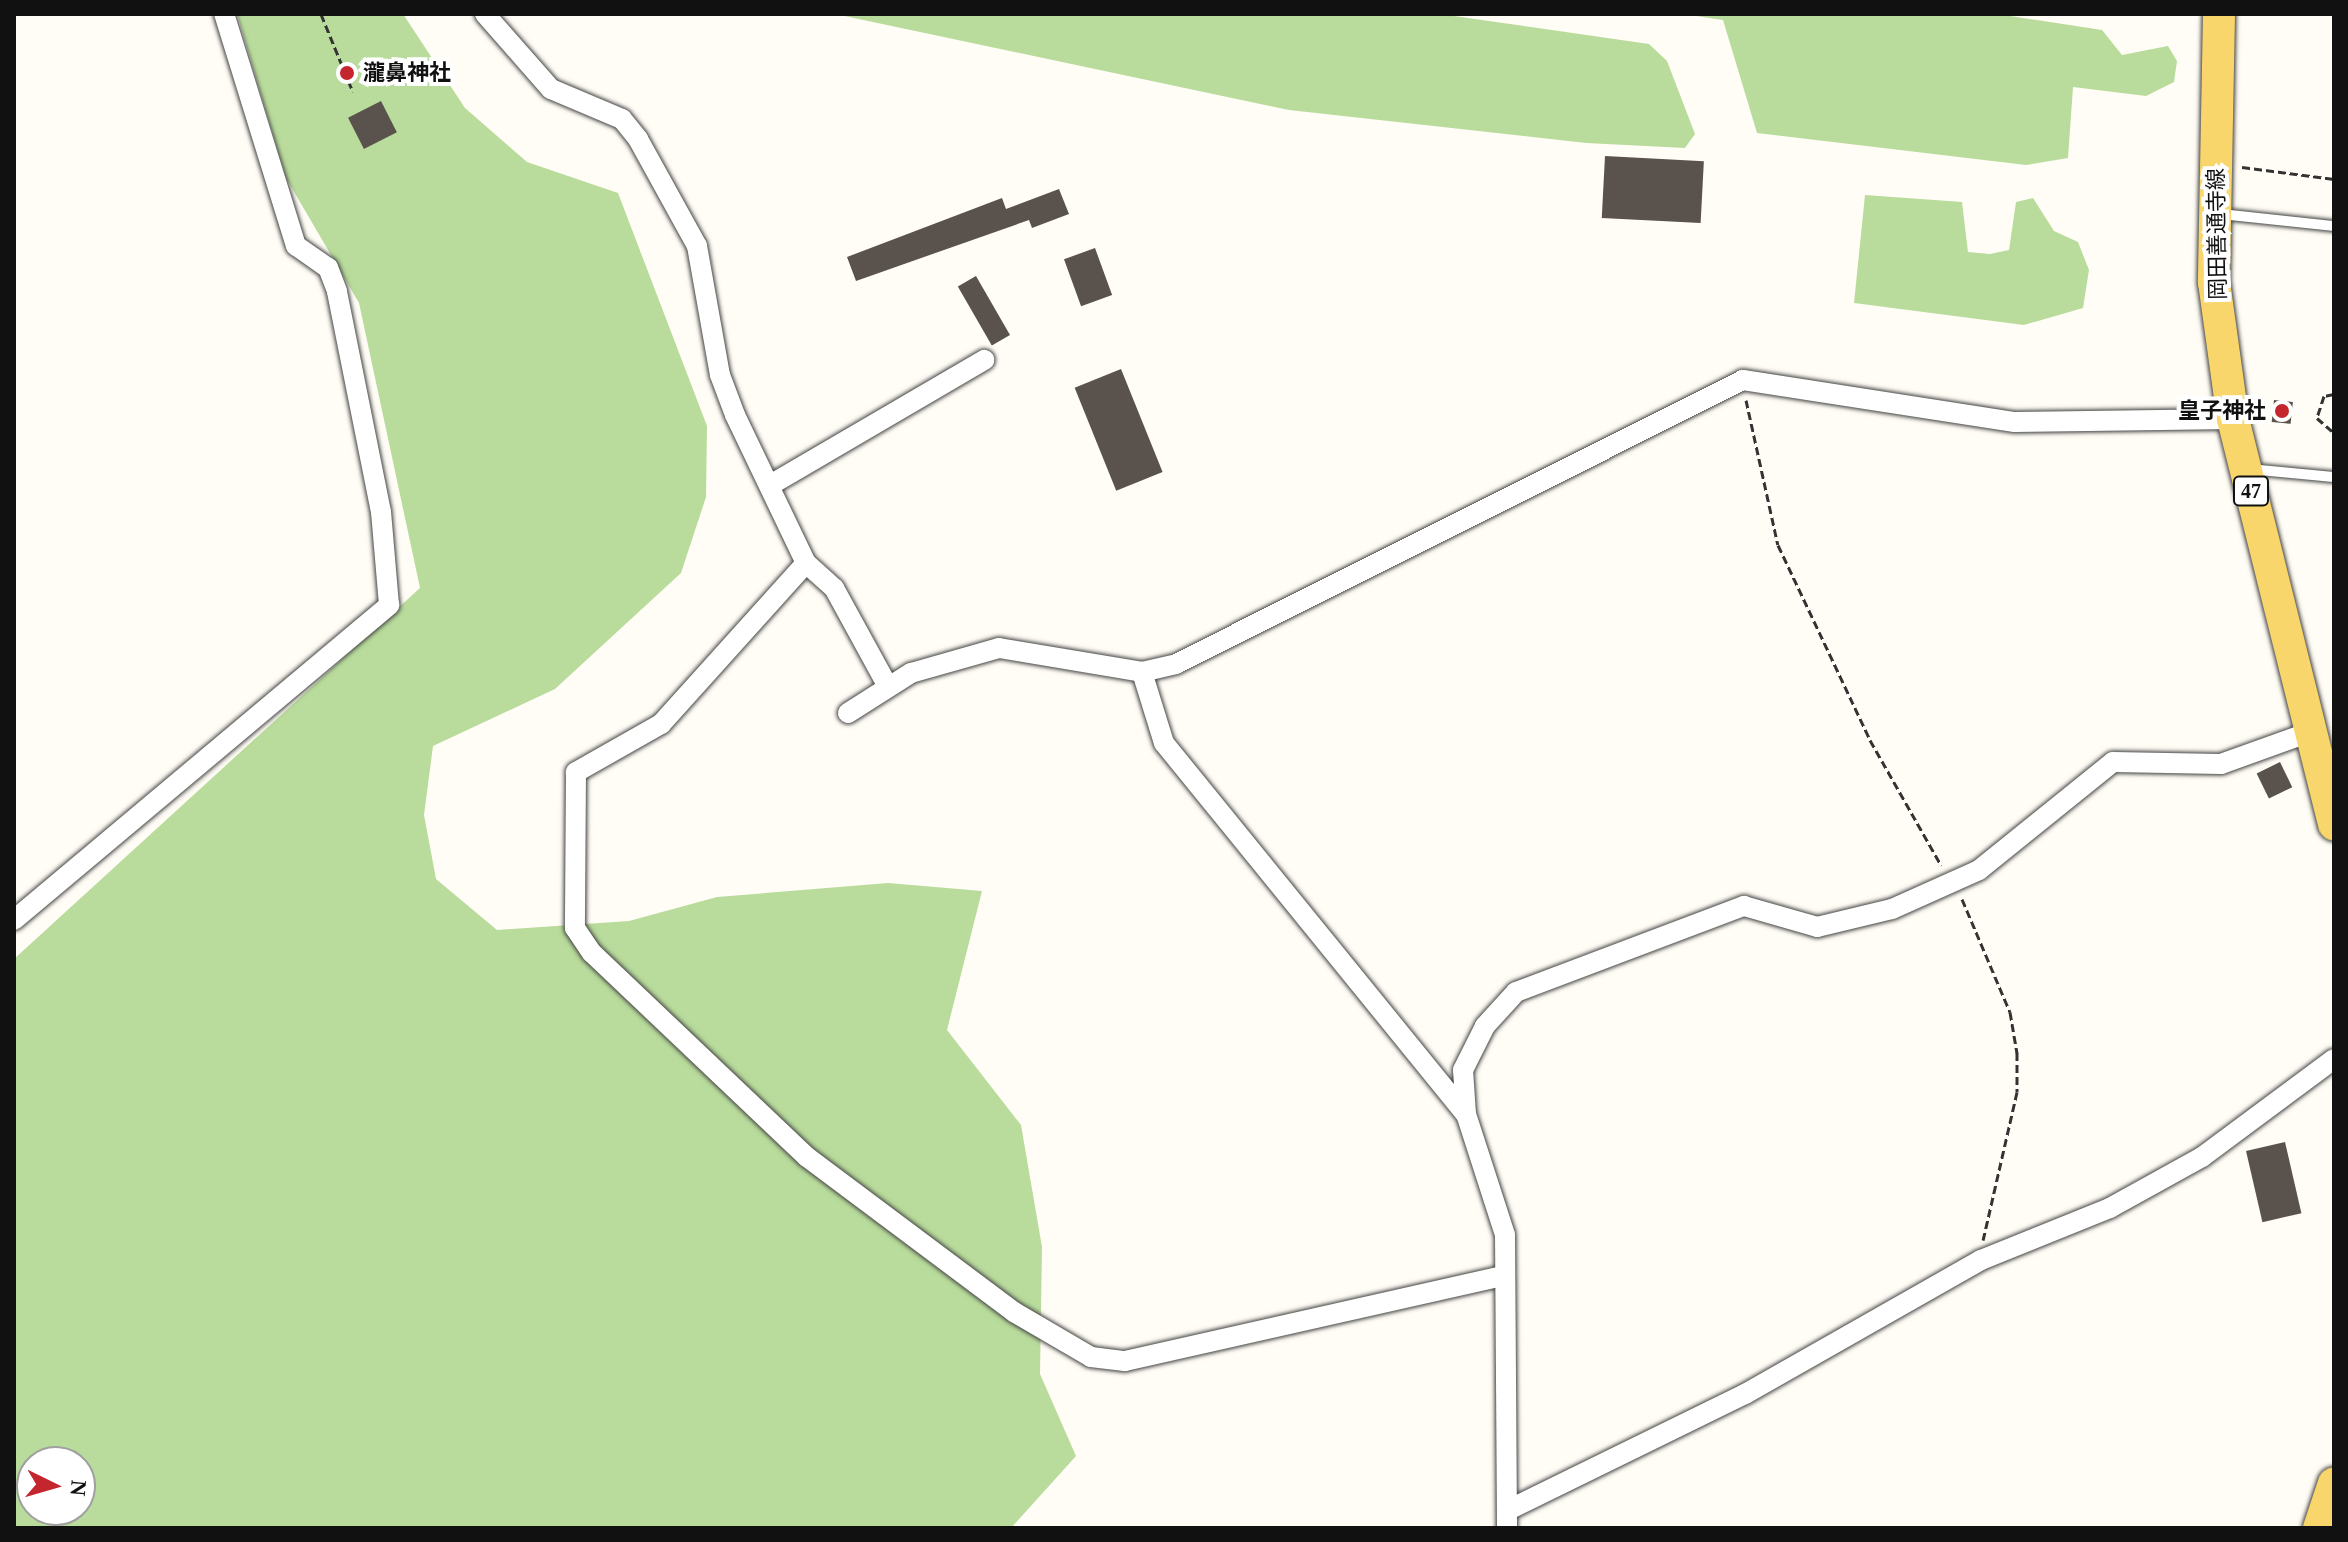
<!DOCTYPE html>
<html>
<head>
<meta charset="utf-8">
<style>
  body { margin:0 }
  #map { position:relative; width:2348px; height:1542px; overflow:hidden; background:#fffdf5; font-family:"Times New Roman","Noto Sans JP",serif }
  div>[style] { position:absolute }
  .forest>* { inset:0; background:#b9dc9c }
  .building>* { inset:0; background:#5a524d; transform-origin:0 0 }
  .path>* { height:3px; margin-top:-1.5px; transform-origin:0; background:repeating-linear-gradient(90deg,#333 0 8px,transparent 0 12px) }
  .roads { filter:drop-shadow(0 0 2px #444) drop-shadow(0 0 2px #444) }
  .lane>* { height:10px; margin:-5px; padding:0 5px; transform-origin:5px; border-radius:5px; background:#fff }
  .street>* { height:20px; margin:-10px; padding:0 10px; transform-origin:10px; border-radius:10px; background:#fff }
  .primary>* { height:32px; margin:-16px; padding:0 16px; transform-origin:16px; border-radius:16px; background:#f9d66b }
  .dots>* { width:22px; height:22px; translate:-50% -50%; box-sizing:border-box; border:4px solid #fff; border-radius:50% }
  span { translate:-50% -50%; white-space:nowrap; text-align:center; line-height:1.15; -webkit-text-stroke:8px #fff; paint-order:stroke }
  .shield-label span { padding:2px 6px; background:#fff; border:2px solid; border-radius:6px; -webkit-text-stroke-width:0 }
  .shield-label { font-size:20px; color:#111; font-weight:700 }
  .poi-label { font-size:22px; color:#111; font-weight:700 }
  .left { translate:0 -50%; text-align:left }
  .right { translate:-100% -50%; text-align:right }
  .street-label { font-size:22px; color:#111 }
  .frame { position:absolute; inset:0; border:16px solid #111; pointer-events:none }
  .north { position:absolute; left:16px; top:1446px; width:80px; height:80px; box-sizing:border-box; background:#fff; border:2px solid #a0a0a0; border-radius:50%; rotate:95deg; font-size:22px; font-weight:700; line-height:32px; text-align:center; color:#111 }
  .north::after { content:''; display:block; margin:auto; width:28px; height:36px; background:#c4262e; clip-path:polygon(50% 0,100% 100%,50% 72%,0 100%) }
</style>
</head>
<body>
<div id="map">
  <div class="forest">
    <i style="clip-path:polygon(evenodd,237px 14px,403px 14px,465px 108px,527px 162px,618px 193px,707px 426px,706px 497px,681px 573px,555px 689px,433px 746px,424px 815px,436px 879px,497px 930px,629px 921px,717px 897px,888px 883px,982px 891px,947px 1030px,1021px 1125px,1042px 1247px,1040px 1374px,1076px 1456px,1011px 1528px,14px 1528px,14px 959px,420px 588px,359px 303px,286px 178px,237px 14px,32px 1462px,80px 1462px,80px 1510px,32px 1510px,32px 1462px)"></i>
    <i style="clip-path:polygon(835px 14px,1440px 14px,1649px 44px,1667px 61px,1695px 134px,1685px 148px,1586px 143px,1289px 110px)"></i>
    <i style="clip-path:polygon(1683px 14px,1997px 14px,2102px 30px,2122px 55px,2168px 46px,2177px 61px,2174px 82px,2146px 96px,2073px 87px,2068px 158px,2026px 165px,1757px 133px,1723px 20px)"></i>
    <i style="clip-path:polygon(1865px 195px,1962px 202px,1968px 252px,1990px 254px,2009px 250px,2016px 202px,2033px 198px,2054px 231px,2078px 242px,2089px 270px,2083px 308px,2024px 325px,1854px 303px)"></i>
  </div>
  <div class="building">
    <i style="left:381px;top:101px;width:35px;height:37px;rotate:63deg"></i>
    <i style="left:1605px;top:156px;width:99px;height:62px;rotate:3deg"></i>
    <i style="clip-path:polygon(1059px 189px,1069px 214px,1032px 228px,1029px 220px,856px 281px,847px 257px,1002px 198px,1006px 209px)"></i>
    <i style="left:1095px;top:248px;width:50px;height:33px;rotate:70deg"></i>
    <i style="left:976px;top:276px;width:68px;height:21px;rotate:60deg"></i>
    <i style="left:1121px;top:369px;width:111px;height:50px;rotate:68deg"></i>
    <i style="left:2274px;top:400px;width:19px;height:22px;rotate:6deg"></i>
    <i style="left:2280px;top:762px;width:28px;height:26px;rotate:64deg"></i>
    <i style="left:2285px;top:1142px;width:73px;height:40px;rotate:77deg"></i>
  </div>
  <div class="path">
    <i style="left:321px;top:14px;width:84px;rotate:67.7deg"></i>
    <i style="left:2242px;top:167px;width:93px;rotate:7.4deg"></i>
    <i style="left:2334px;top:394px;width:10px;rotate:169deg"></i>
    <i style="left:2324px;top:396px;width:23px;rotate:108deg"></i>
    <i style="left:2317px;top:418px;width:23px;rotate:41deg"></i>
    <i style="left:1746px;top:400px;width:148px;rotate:77.6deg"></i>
    <i style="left:1778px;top:545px;width:216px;rotate:64.7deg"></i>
    <i style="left:1870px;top:740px;width:144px;rotate:60.4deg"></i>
    <i style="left:1962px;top:899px;width:123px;rotate:67deg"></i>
    <i style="left:2010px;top:1012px;width:42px;rotate:80.3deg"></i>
    <i style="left:2017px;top:1053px;width:39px;rotate:90deg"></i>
    <i style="left:2017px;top:1092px;width:152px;rotate:102.9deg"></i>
  </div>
  <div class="roads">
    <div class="lane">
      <i style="left:2221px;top:214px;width:114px;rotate:6.1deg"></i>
      <i style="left:2249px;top:469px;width:85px;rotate:5.4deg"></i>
    </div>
    <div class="street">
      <i style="left:485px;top:14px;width:100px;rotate:48.7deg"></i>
      <i style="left:551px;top:89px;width:77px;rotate:22.9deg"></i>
      <i style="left:622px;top:119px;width:26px;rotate:51deg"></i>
      <i style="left:638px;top:139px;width:122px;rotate:61.1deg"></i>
      <i style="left:697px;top:246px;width:131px;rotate:79.9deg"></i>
      <i style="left:720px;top:375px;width:43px;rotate:69.4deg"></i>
      <i style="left:735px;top:415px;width:164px;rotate:64.4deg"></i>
      <i style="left:806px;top:563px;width:38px;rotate:42deg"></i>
      <i style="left:834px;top:588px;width:111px;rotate:61.3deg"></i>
      <i style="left:772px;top:484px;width:246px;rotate:-30.3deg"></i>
      <i style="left:806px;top:563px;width:217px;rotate:132deg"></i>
      <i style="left:661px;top:724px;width:98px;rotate:150.5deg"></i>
      <i style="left:576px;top:772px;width:156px;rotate:90.4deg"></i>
      <i style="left:575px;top:928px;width:30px;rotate:56deg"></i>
      <i style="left:592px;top:953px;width:296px;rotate:43.5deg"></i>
      <i style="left:807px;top:1157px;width:259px;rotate:36.8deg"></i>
      <i style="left:1014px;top:1312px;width:89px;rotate:30.3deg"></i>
      <i style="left:1091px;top:1357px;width:34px;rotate:7deg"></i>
      <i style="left:1125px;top:1361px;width:387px;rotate:-12.7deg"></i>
      <i style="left:1142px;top:672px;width:74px;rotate:72.8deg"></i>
      <i style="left:1164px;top:743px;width:478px;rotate:50.9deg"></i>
      <i style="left:1466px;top:1114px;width:127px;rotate:72.1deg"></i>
      <i style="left:1505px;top:1235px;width:293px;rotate:89.6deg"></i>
      <i style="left:848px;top:713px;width:75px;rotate:-32.4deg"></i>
      <i style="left:911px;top:673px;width:91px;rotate:-15.9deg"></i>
      <i style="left:999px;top:648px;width:145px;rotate:9.5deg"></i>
      <i style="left:1142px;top:672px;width:35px;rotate:-13deg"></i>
      <i style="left:1176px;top:664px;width:634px;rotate:-26.61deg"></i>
      <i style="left:1743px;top:380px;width:275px;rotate:8.8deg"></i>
      <i style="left:2015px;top:422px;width:218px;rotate:-0.8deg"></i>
      <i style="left:14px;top:920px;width:490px;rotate:-40deg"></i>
      <i style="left:389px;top:605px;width:93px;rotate:-94.9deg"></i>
      <i style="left:381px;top:512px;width:225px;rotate:-101.3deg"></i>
      <i style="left:337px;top:291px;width:25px;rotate:-111deg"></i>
      <i style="left:328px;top:268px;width:39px;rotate:-145deg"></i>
      <i style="left:296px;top:246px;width:243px;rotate:-107.2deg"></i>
      <i style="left:1466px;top:1114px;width:44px;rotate:-93.9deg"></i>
      <i style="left:1463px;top:1070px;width:49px;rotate:-63.4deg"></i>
      <i style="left:1485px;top:1026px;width:46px;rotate:-47.6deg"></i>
      <i style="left:1516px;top:992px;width:244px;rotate:-20.7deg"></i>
      <i style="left:1744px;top:906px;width:76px;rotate:16deg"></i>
      <i style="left:1817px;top:927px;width:77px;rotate:-13.5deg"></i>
      <i style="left:1892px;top:909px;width:95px;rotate:-24.1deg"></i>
      <i style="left:1979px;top:870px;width:172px;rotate:-38.9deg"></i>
      <i style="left:2113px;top:762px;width:108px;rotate:1.1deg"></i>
      <i style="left:2221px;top:764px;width:95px;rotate:-19.8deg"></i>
      <i style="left:1508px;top:1510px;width:264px;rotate:-26.1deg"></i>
      <i style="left:1745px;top:1394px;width:271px;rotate:-29.6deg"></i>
      <i style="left:1981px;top:1260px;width:139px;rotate:-22deg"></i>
      <i style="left:2110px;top:1208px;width:105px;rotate:-29deg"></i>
      <i style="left:2202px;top:1157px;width:164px;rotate:-36.6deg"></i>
    </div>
    <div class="primary">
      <i style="left:2219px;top:14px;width:268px;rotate:91.1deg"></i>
      <i style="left:2214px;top:282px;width:138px;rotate:82.1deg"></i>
      <i style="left:2233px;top:419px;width:418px;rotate:76deg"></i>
      <i style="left:2319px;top:1528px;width:47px;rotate:-71.6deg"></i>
    </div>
  </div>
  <div class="dots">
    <i style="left:347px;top:73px;background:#c4262e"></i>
    <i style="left:2282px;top:411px;background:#c4262e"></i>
  </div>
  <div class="shield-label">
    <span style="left:2251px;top:491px">47</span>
  </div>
  <div class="poi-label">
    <span class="left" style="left:363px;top:73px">瀧鼻神社</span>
    <span class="right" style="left:2266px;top:411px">皇子神社</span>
  </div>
  <div class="street-label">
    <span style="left:2217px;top:234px;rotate:-91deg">岡田善通寺線</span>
  </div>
  <div class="frame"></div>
  <div class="north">N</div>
</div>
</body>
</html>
